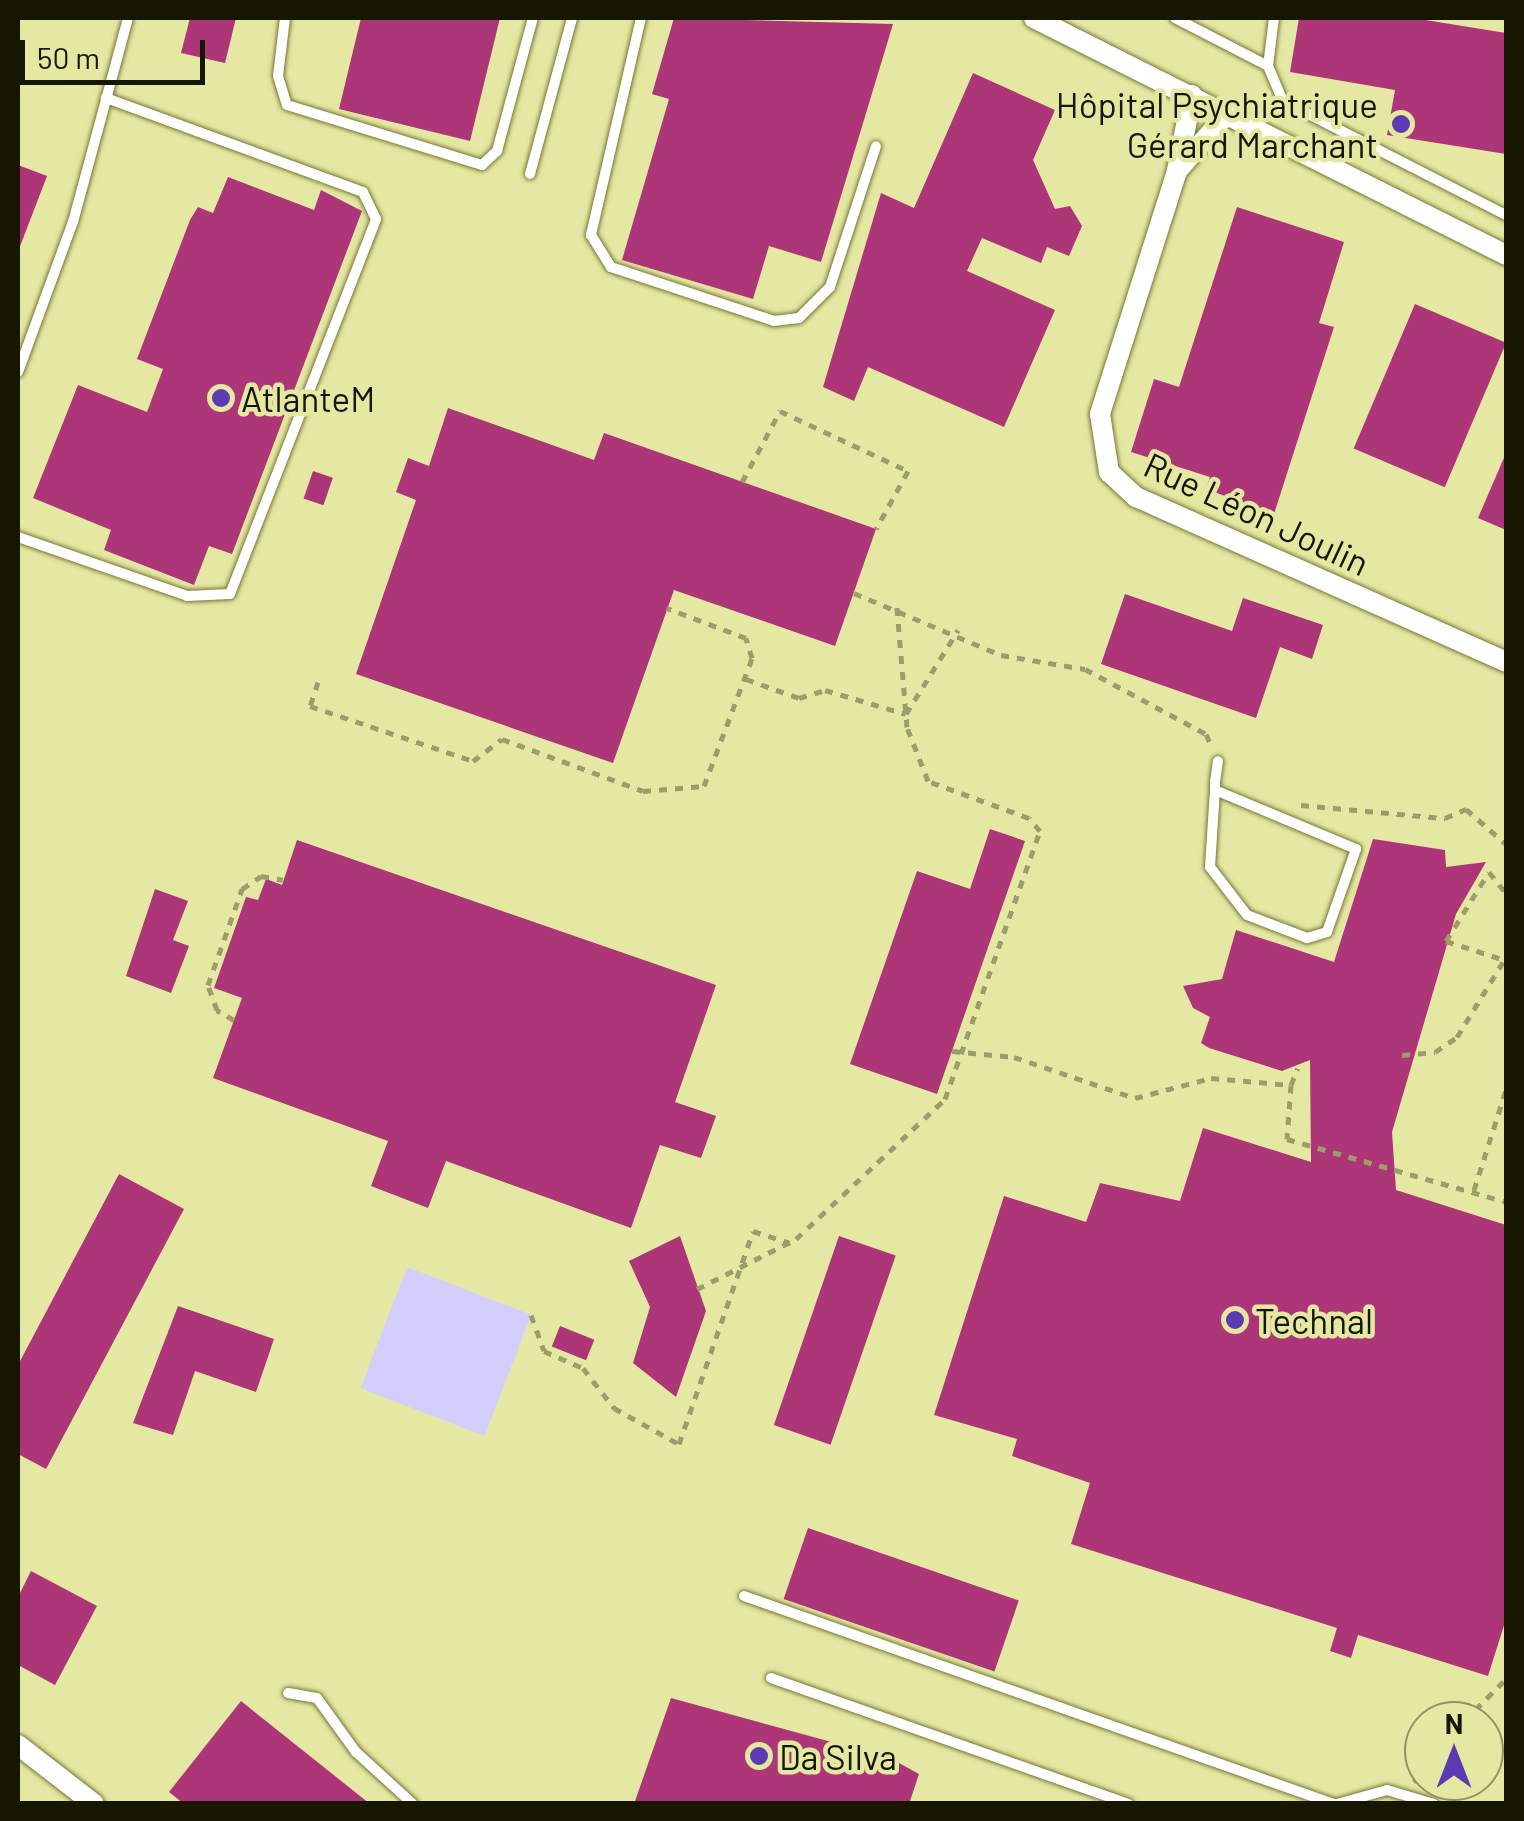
<!DOCTYPE html>
<html>
<head>
<meta charset="utf-8">
<style>
  body { margin:0 }
  #map { position:relative; width:1524px; height:1821px; overflow:hidden; background:#e5e8a2; font-family:Barlow,sans-serif }
  div>[style] { position:absolute }
  .green>* { inset:0; background:#d4cefd; transform-origin:0 0 }
  .building>* { inset:0; background:#ac3677; transform-origin:0 0 }
  .path>* { height:5px; margin-top:-2.5px; transform-origin:0; background:repeating-linear-gradient(90deg,#9c9e69 0 8px,transparent 0 16px) }
  .roads { filter:drop-shadow(0 0 2px #767835) drop-shadow(0 0 2px #767835) }
  .service>* { height:10px; margin:-5px; padding:0 5px; transform-origin:5px; border-radius:5px; background:#fff }
  .minor>* { height:20px; margin:-10px; padding:0 10px; transform-origin:10px; border-radius:10px; background:#fff }
  .dots>* { width:28px; height:28px; translate:-50% -50%; box-sizing:border-box; border:5px solid #e5e8a2; border-radius:50% }
  span { translate:-50% -50%; white-space:nowrap; text-align:center; line-height:1.15; -webkit-text-stroke:9px #e5e8a2; paint-order:stroke }
  .poi-label { font-size:35px; color:#161700 }
  .right { translate:-100% -50%; text-align:right }
  .left { translate:0 -50%; text-align:left }
  .street-label { font-size:35px; color:#161700 }
  .frame { position:absolute; inset:0; border:20px solid #161700; pointer-events:none }
  .north { position:absolute; left:1404px; top:1701px; width:100px; height:100px; box-sizing:border-box; background:#e5e8a2; border:2px solid #929461; border-radius:50%; rotate:0deg; font-size:28px; font-weight:700; line-height:40px; text-align:center; color:#161700 }
  .north::after { content:''; display:block; margin:auto; width:35px; height:45px; background:#5c3ab2; clip-path:polygon(50% 0,100% 100%,50% 72%,0 100%) }
  .scale { position:absolute; left:20px; top:40px; width:185px; height:45px; box-sizing:border-box; border:5px solid #161700; border-top:0; padding-left:12px; font-size:30px; line-height:35px; white-space:nowrap; color:#161700; -webkit-text-stroke:8px #e5e8a2; paint-order:stroke }
</style>
</head>
<body>
<div id="map">
  <div class="green">
    <i style="left:407px;top:1267px;width:133px;height:130px;rotate:21deg"></i>
  </div>
  <div class="building">
    <i style="clip-path:polygon(190px 18px,236px 18px,225px 63px,181px 53px)"></i>
    <i style="clip-path:polygon(361px 18px,500px 18px,470px 141px,339px 109px)"></i>
    <i style="clip-path:polygon(674px 18px,893px 24px,821px 262px,769px 246px,753px 299px,622px 260px,669px 99px,652px 94px)"></i>
    <i style="clip-path:polygon(1299px 18px,1413px 18px,1506px 33px,1506px 154px,1387px 135px,1395px 90px,1290px 72px)"></i>
    <i style="clip-path:polygon(973px 73px,1055px 110px,1033px 160px,1055px 209px,1070px 206px,1082px 226px,1069px 256px,1047px 247px,1041px 263px,982px 238px,967px 271px,1055px 310px,1004px 427px,868px 367px,854px 401px,823px 387px,881px 193px,914px 208px)"></i>
    <i style="clip-path:polygon(18px 165px,47px 176px,19px 249px,18px 249px)"></i>
    <i style="clip-path:polygon(228px 177px,314px 210px,321px 190px,362px 211px,232px 554px,209px 546px,194px 585px,104px 550px,111px 530px,33px 498px,78px 385px,147px 412px,163px 369px,137px 359px,190px 220px,198px 207px,213px 213px)"></i>
    <i style="clip-path:polygon(1237px 207px,1344px 242px,1319px 323px,1334px 327px,1274px 514px,1206px 489px,1210px 477px,1131px 452px,1154px 379px,1179px 387px)"></i>
    <i style="left:1415px;top:304px;width:99px;height:157px;rotate:23deg"></i>
    <i style="clip-path:polygon(448px 408px,594px 460px,604px 433px,876px 529px,835px 646px,674px 590px,613px 763px,356px 674px,416px 500px,396px 492px,408px 458px,429px 466px)"></i>
    <i style="clip-path:polygon(1506px 453px,1506px 530px,1478px 518px)"></i>
    <i style="left:313px;top:471px;width:21px;height:29px;rotate:19deg"></i>
    <i style="clip-path:polygon(1125px 594px,1232px 631px,1243px 598px,1323px 625px,1312px 659px,1280px 647px,1256px 718px,1101px 664px)"></i>
    <i style="clip-path:polygon(990px 829px,1025px 841px,937px 1094px,850px 1064px,917px 871px,970px 889px)"></i>
    <i style="clip-path:polygon(1373px 839px,1445px 850px,1446px 867px,1486px 862px,1456px 914px,1392px 1132px,1396px 1190px,1506px 1225px,1506px 1619px,1488px 1676px,1358px 1635px,1351px 1658px,1330px 1651px,1337px 1628px,1071px 1544px,1090px 1483px,1012px 1456px,1017px 1439px,934px 1415px,1004px 1196px,1086px 1222px,1100px 1183px,1180px 1201px,1203px 1128px,1311px 1162px,1310px 1060px,1282px 1071px,1209px 1048px,1201px 1043px,1210px 1017px,1193px 1008px,1183px 986px,1222px 979px,1236px 930px,1334px 962px)"></i>
    <i style="clip-path:polygon(297px 840px,716px 985px,675px 1102px,716px 1116px,701px 1158px,660px 1145px,631px 1228px,446px 1161px,428px 1208px,371px 1186px,388px 1141px,213px 1078px,242px 998px,214px 988px,246px 897px,258px 900px,266px 879px,282px 885px)"></i>
    <i style="clip-path:polygon(155px 889px,188px 901px,173px 940px,189px 946px,171px 993px,126px 976px)"></i>
    <i style="clip-path:polygon(119px 1174px,184px 1209px,46px 1469px,18px 1454px,18px 1365px)"></i>
    <i style="clip-path:polygon(680px 1236px,706px 1311px,676px 1397px,633px 1363px,650px 1307px,629px 1261px)"></i>
    <i style="left:839px;top:1236px;width:60px;height:200px;rotate:19deg"></i>
    <i style="clip-path:polygon(178px 1306px,274px 1339px,256px 1392px,195px 1371px,173px 1435px,133px 1423px)"></i>
    <i style="left:560px;top:1326px;width:37px;height:22px;rotate:22deg"></i>
    <i style="left:808px;top:1528px;width:223px;height:75px;rotate:19deg"></i>
    <i style="clip-path:polygon(31px 1571px,97px 1606px,55px 1685px,18px 1665px,18px 1597px)"></i>
    <i style="clip-path:polygon(671px 1698px,890px 1758px,919px 1774px,909px 1804px,634px 1804px)"></i>
    <i style="clip-path:polygon(241px 1701px,370px 1804px,184px 1804px,169px 1792px)"></i>
  </div>
  <div class="path">
    <i style="left:742px;top:482px;width:81px;rotate:-61.8deg"></i>
    <i style="left:780px;top:411px;width:141px;rotate:25.1deg"></i>
    <i style="left:908px;top:471px;width:66px;rotate:118.9deg"></i>
    <i style="left:854px;top:593px;width:160px;rotate:22.9deg"></i>
    <i style="left:1001px;top:655px;width:85px;rotate:9.5deg"></i>
    <i style="left:1085px;top:669px;width:137px;rotate:28.2deg"></i>
    <i style="left:1206px;top:734px;width:14px;rotate:65deg"></i>
    <i style="left:746px;top:679px;width:56px;rotate:19.7deg"></i>
    <i style="left:799px;top:698px;width:27px;rotate:-17deg"></i>
    <i style="left:825px;top:690px;width:84px;rotate:16.5deg"></i>
    <i style="left:906px;top:714px;width:99px;rotate:-58.2deg"></i>
    <i style="left:318px;top:682px;width:25px;rotate:108deg"></i>
    <i style="left:310px;top:706px;width:172px;rotate:18.6deg"></i>
    <i style="left:473px;top:761px;width:36px;rotate:-37deg"></i>
    <i style="left:502px;top:739px;width:150px;rotate:20.2deg"></i>
    <i style="left:643px;top:791px;width:61px;rotate:-4.7deg"></i>
    <i style="left:704px;top:786px;width:137px;rotate:-69.4deg"></i>
    <i style="left:752px;top:658px;width:21px;rotate:-107deg"></i>
    <i style="left:746px;top:638px;width:85px;rotate:-159.2deg"></i>
    <i style="left:1301px;top:805px;width:145px;rotate:5.2deg"></i>
    <i style="left:1445px;top:818px;width:23px;rotate:-23deg"></i>
    <i style="left:1466px;top:809px;width:53px;rotate:41.2deg"></i>
    <i style="left:1446px;top:941px;width:81px;rotate:-58.1deg"></i>
    <i style="left:1489px;top:872px;width:27px;rotate:51deg"></i>
    <i style="left:1446px;top:941px;width:62px;rotate:17.9deg"></i>
    <i style="left:234px;top:1020px;width:20px;rotate:-150deg"></i>
    <i style="left:217px;top:1010px;width:27px;rotate:-110deg"></i>
    <i style="left:208px;top:985px;width:102px;rotate:-70.5deg"></i>
    <i style="left:242px;top:889px;width:23px;rotate:-34deg"></i>
    <i style="left:261px;top:876px;width:22px;rotate:10deg"></i>
    <i style="left:952px;top:1051px;width:62px;rotate:5.5deg"></i>
    <i style="left:1014px;top:1057px;width:128px;rotate:18.7deg"></i>
    <i style="left:1135px;top:1098px;width:79px;rotate:-14.7deg"></i>
    <i style="left:1211px;top:1078px;width:80px;rotate:5deg"></i>
    <i style="left:1291px;top:1085px;width:18px;rotate:-68deg"></i>
    <i style="left:1402px;top:1055px;width:33px;rotate:-5deg"></i>
    <i style="left:1435px;top:1052px;width:27px;rotate:-34deg"></i>
    <i style="left:1457px;top:1037px;width:94px;rotate:-58.5deg"></i>
    <i style="left:1291px;top:1085px;width:54px;rotate:94.2deg"></i>
    <i style="left:1287px;top:1139px;width:228px;rotate:16deg"></i>
    <i style="left:1474px;top:1190px;width:105px;rotate:-72.3deg"></i>
    <i style="left:697px;top:1289px;width:111px;rotate:-26.8deg"></i>
    <i style="left:796px;top:1239px;width:204px;rotate:-43.2deg"></i>
    <i style="left:945px;top:1099px;width:284px;rotate:-70.5deg"></i>
    <i style="left:1040px;top:831px;width:17px;rotate:-130deg"></i>
    <i style="left:1029px;top:818px;width:108px;rotate:-159.9deg"></i>
    <i style="left:928px;top:781px;width:58px;rotate:-111.3deg"></i>
    <i style="left:907px;top:727px;width:120px;rotate:-94.8deg"></i>
    <i style="left:531px;top:1315px;width:38px;rotate:70deg"></i>
    <i style="left:544px;top:1351px;width:43px;rotate:23.6deg"></i>
    <i style="left:583px;top:1368px;width:51px;rotate:52.2deg"></i>
    <i style="left:614px;top:1408px;width:74px;rotate:29deg"></i>
    <i style="left:679px;top:1444px;width:225px;rotate:-70.8deg"></i>
    <i style="left:753px;top:1231px;width:38px;rotate:18deg"></i>
    <i style="left:1464px;top:1721px;width:59px;rotate:-45deg"></i>
    <i style="left:1414px;top:1782px;width:16px;rotate:-52deg"></i>
  </div>
  <div class="roads">
    <div class="service">
      <i style="left:285px;top:18px;width:58px;rotate:96.9deg"></i>
      <i style="left:278px;top:76px;width:30px;rotate:73deg"></i>
      <i style="left:287px;top:105px;width:204px;rotate:17.1deg"></i>
      <i style="left:482px;top:165px;width:21px;rotate:-43deg"></i>
      <i style="left:497px;top:151px;width:138px;rotate:-74.9deg"></i>
      <i style="left:641px;top:18px;width:223px;rotate:103deg"></i>
      <i style="left:591px;top:235px;width:38px;rotate:58deg"></i>
      <i style="left:611px;top:267px;width:172px;rotate:18.3deg"></i>
      <i style="left:774px;top:321px;width:25px;rotate:-7deg"></i>
      <i style="left:799px;top:318px;width:44px;rotate:-45deg"></i>
      <i style="left:830px;top:287px;width:148px;rotate:-71.9deg"></i>
      <i style="left:1175px;top:18px;width:105px;rotate:27.3deg"></i>
      <i style="left:1274px;top:18px;width:48px;rotate:97.1deg"></i>
      <i style="left:1268px;top:66px;width:38px;rotate:67deg"></i>
      <i style="left:1283px;top:101px;width:250px;rotate:27.1deg"></i>
      <i style="left:530px;top:174px;width:162px;rotate:-74.9deg"></i>
      <i style="left:18px;top:372px;width:160px;rotate:-69.9deg"></i>
      <i style="left:73px;top:222px;width:211px;rotate:-74.9deg"></i>
      <i style="left:18px;top:537px;width:179px;rotate:19.2deg"></i>
      <i style="left:187px;top:596px;width:43px;rotate:-2.7deg"></i>
      <i style="left:230px;top:594px;width:402px;rotate:-68.7deg"></i>
      <i style="left:376px;top:219px;width:30px;rotate:-116deg"></i>
      <i style="left:363px;top:192px;width:274px;rotate:-159.9deg"></i>
      <i style="left:1215px;top:790px;width:153px;rotate:22.7deg"></i>
      <i style="left:1356px;top:849px;width:88px;rotate:109.3deg"></i>
      <i style="left:1327px;top:932px;width:21px;rotate:163deg"></i>
      <i style="left:1307px;top:938px;width:64px;rotate:-159deg"></i>
      <i style="left:1247px;top:915px;width:61px;rotate:-127.6deg"></i>
      <i style="left:1210px;top:867px;width:77px;rotate:-86.3deg"></i>
      <i style="left:1215px;top:790px;width:8px;rotate:-90deg"></i>
      <i style="left:1215px;top:782px;width:21px;rotate:-82deg"></i>
      <i style="left:744px;top:1596px;width:626px;rotate:19.42deg"></i>
      <i style="left:771px;top:1678px;width:379px;rotate:19.4deg"></i>
      <i style="left:288px;top:1693px;width:29px;rotate:10deg"></i>
      <i style="left:317px;top:1698px;width:67px;rotate:54.2deg"></i>
      <i style="left:356px;top:1752px;width:77px;rotate:42.4deg"></i>
      <i style="left:1337px;top:1804px;width:52px;rotate:-15.6deg"></i>
      <i style="left:1387px;top:1790px;width:49px;rotate:16.6deg"></i>
    </div>
    <div class="minor">
      <i style="left:1034px;top:18px;width:528px;rotate:26.66deg"></i>
      <i style="left:1192px;top:95px;width:77px;rotate:101.2deg"></i>
      <i style="left:1177px;top:171px;width:255px;rotate:107.6deg"></i>
      <i style="left:1100px;top:414px;width:59px;rotate:81.2deg"></i>
      <i style="left:1109px;top:472px;width:37px;rotate:43deg"></i>
      <i style="left:1136px;top:497px;width:405px;rotate:24deg"></i>
      <i style="left:1177px;top:171px;width:77px;rotate:-48.7deg"></i>
      <i style="left:18px;top:1745px;width:96px;rotate:37.8deg"></i>
    </div>
  </div>
  <div class="dots">
    <i style="left:1401px;top:124px;background:#5c3ab2"></i>
    <i style="left:221px;top:398px;background:#5c3ab2"></i>
    <i style="left:1235px;top:1320px;background:#5c3ab2"></i>
    <i style="left:759px;top:1756px;background:#5c3ab2"></i>
  </div>
  <div class="poi-label">
    <span class="right" style="left:1378px;top:124px">Hôpital Psychiatrique<br>Gérard Marchant</span>
    <span class="left" style="left:241px;top:398px">AtlanteM</span>
    <span class="left" style="left:1255px;top:1320px">Technal</span>
    <span class="left" style="left:779px;top:1756px">Da Silva</span>
  </div>
  <div class="street-label">
    <span style="left:1257px;top:513px;rotate:25deg">Rue Léon Joulin</span>
  </div>
  <div class="frame"></div>
  <div class="north">N</div>
  <div class="scale">50 m</div>
</div>
</body>
</html>
